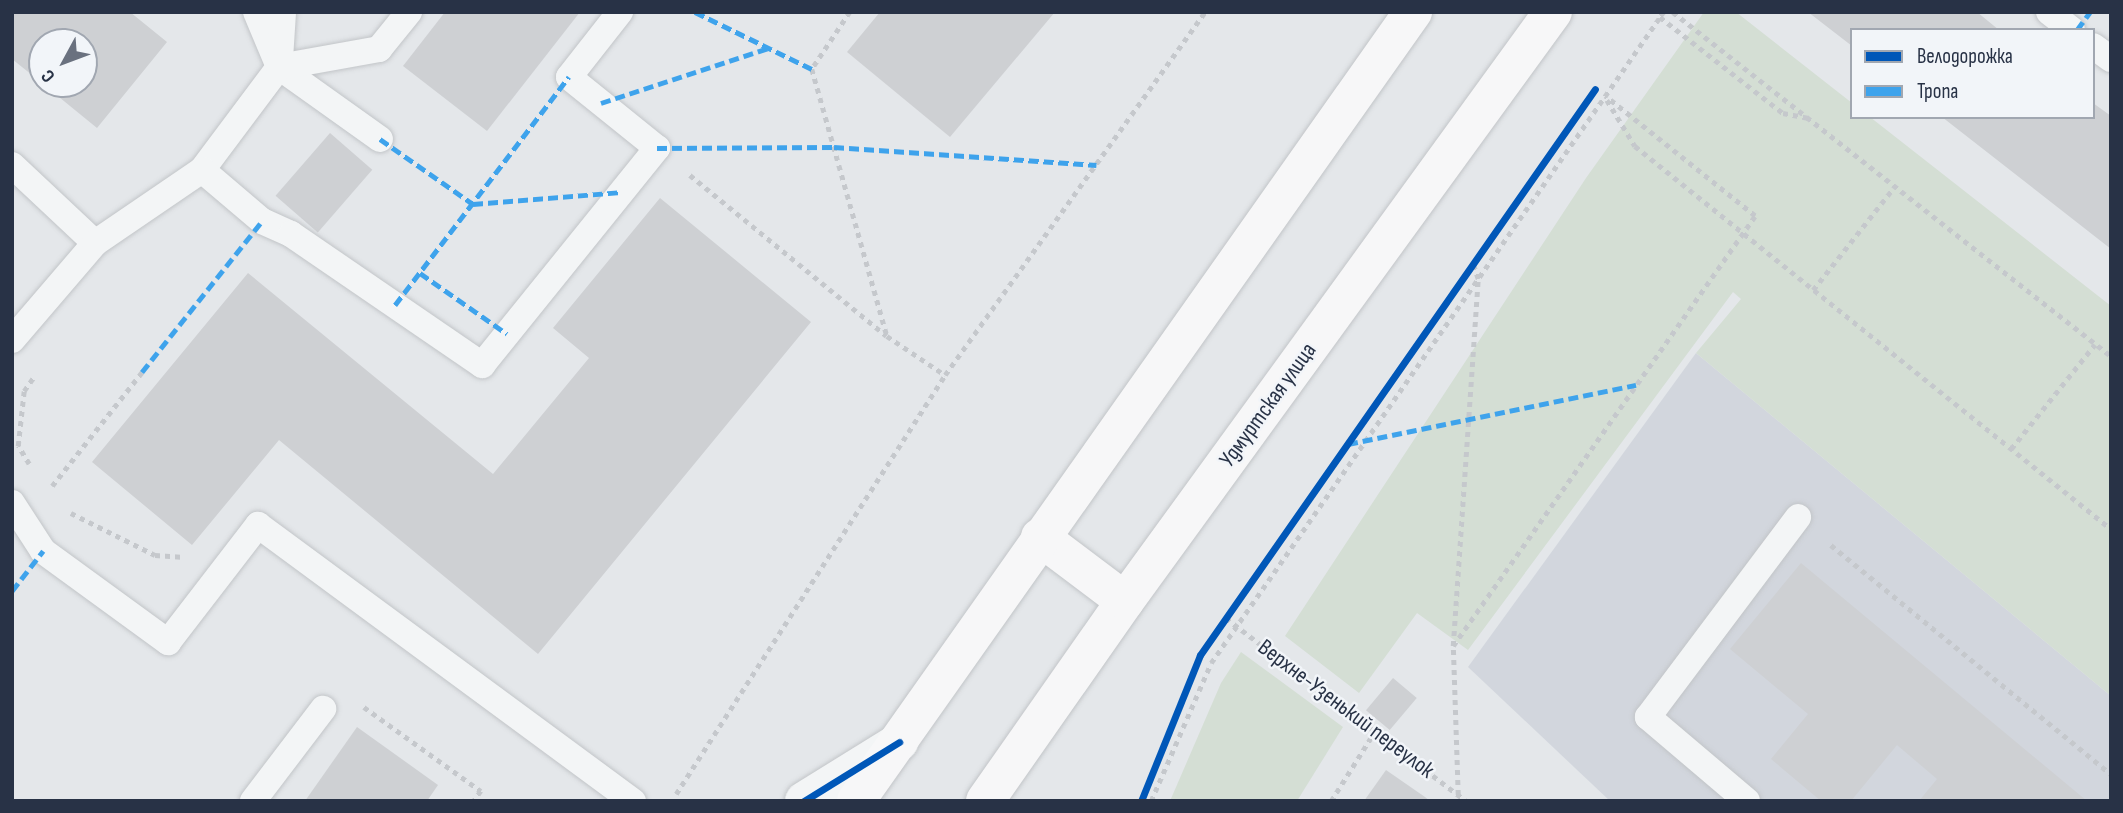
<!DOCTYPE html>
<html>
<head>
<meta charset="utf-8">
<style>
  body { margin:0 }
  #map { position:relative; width:2123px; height:813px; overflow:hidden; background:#e4e7ea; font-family:"Sofia Sans Condensed",sans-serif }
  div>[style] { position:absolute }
  .built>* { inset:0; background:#d2d6dd }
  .green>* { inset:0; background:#d4ded4 }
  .building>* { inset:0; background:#ced0d3; transform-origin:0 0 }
  .path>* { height:4.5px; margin-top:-2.25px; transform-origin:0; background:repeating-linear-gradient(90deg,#c5c8cc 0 5px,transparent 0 10px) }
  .roads { filter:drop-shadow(0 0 2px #c2c5c8) drop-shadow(0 0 2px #c2c5c8) }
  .lane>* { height:26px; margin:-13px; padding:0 13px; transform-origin:13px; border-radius:13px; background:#f3f5f6 }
  .street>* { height:38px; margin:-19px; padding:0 19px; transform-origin:19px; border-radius:19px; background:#f3f5f6 }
  .primary>* { height:38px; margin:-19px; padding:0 19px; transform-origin:19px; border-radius:19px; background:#f7f7f8 }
  .quiet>* { height:5px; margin-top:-2.5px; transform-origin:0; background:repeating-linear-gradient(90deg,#3ea3ec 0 10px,transparent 0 15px) }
  .cycleway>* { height:7px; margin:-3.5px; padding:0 3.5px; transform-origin:3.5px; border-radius:3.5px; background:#0057b8 }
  span { translate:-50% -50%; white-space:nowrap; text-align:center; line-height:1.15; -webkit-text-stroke:5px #f2f5f9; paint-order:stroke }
  .street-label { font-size:23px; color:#283246 }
  .frame { position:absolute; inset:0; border:14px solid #283246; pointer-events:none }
  .legend { position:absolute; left:1850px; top:28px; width:245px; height:91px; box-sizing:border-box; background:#f2f5f9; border:2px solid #a1a7b1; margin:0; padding:9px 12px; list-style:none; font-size:21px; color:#283246 }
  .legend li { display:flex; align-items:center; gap:14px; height:35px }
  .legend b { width:35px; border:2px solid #a1a7b1 }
  .north { position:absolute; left:28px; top:28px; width:70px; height:70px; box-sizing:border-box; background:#f2f5f9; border:2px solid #a1a7b1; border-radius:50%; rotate:229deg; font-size:19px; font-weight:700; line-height:28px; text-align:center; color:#283246 }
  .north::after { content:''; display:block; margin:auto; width:24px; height:32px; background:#6a717f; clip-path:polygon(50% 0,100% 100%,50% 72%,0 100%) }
</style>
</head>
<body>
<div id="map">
  <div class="built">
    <i style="clip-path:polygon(1696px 353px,2111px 696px,2111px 801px,1610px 801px,1468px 667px)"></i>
  </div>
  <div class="green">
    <i style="clip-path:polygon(1704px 12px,1736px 12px,1852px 103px,1852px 117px,1870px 117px,2111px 306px,2111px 696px,1696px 353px,1741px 299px,1733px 292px,1468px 650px,1417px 613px,1359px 693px,1285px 636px,1586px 178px)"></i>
    <i style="clip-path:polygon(1241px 652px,1343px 727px,1297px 801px,1170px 801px,1221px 683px)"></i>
  </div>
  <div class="building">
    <i style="clip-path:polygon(12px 12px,130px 12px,167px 42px,97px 128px,43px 84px,84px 84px,84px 42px,42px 42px,42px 83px,12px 59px)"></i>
    <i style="clip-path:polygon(445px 12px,580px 12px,487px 131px,403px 66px)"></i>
    <i style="clip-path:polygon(880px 12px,1055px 12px,950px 137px,847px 52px)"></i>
    <i style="clip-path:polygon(1808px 12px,1977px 12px,1999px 30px,1852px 30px,1852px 46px)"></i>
    <i style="clip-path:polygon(2093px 103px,2111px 116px,2111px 249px,1942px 117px,2093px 117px)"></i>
    <i style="left:330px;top:133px;width:56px;height:83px;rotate:41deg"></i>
    <i style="clip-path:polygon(660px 198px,811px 322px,538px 654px,279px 440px,192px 545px,92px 462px,248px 273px,493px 474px,589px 358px,553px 328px)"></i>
    <i style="clip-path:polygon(1801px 563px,2087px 801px,1919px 801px,1937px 779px,1897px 745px,1851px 801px,1821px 801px,1771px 759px,1808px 714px,1730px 649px)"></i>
    <i style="left:1393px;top:678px;width:31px;height:42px;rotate:40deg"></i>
    <i style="clip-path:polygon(357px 727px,438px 785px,427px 801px,305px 801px)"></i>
    <i style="clip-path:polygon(1386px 770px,1425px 797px,1430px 801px,1364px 801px)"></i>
  </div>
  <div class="path">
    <i style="left:850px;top:12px;width:69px;rotate:123.7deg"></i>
    <i style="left:812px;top:69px;width:277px;rotate:74.3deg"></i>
    <i style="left:887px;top:336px;width:70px;rotate:33.9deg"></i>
    <i style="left:1664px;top:12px;width:6px;rotate:129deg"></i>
    <i style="left:1660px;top:17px;width:156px;rotate:38deg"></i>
    <i style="left:1783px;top:113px;width:25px;rotate:11deg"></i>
    <i style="left:1673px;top:12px;width:557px;rotate:38.15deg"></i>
    <i style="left:1607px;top:100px;width:54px;rotate:58.7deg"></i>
    <i style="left:1635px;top:146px;width:611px;rotate:38.82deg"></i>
    <i style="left:690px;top:175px;width:254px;rotate:39.3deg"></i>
    <i style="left:1813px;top:290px;width:132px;rotate:-51.7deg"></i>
    <i style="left:2011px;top:449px;width:134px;rotate:-51.3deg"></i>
    <i style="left:29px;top:464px;width:21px;rotate:-121deg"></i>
    <i style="left:18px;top:446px;width:55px;rotate:-83.8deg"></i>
    <i style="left:24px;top:391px;width:16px;rotate:-55deg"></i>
    <i style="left:52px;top:486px;width:145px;rotate:-51.7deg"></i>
    <i style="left:71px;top:513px;width:94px;rotate:26.6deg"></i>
    <i style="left:155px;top:555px;width:26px;rotate:4deg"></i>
    <i style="left:1831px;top:545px;width:362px;rotate:39.3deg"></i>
    <i style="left:1226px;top:618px;width:302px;rotate:37.3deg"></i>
    <i style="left:1453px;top:646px;width:525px;rotate:-54.92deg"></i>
    <i style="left:1755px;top:216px;width:192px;rotate:-141.3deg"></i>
    <i style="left:364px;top:707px;width:144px;rotate:35.7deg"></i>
    <i style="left:481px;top:791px;width:12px;rotate:125deg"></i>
    <i style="left:676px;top:794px;width:498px;rotate:-57.3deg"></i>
    <i style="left:945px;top:375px;width:447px;rotate:-54.4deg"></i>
    <i style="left:1458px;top:795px;width:149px;rotate:-91.9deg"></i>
    <i style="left:1453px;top:646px;width:368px;rotate:-86.1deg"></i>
    <i style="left:1478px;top:279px;width:16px;rotate:-108deg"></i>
    <i style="left:1151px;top:801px;width:150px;rotate:-66.5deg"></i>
    <i style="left:1211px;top:663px;width:787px;rotate:-55.2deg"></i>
    <i style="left:1331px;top:801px;width:83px;rotate:-57.8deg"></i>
  </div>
  <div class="roads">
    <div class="lane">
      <i style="left:256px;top:12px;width:60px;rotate:67.3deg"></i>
      <i style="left:279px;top:67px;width:124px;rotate:35.5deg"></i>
      <i style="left:2049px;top:12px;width:29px;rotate:38deg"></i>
      <i style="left:2093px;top:46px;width:22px;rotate:36deg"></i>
      <i style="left:280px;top:59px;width:47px;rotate:-86.3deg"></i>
      <i style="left:12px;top:165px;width:114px;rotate:43.2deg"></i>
      <i style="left:202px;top:170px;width:129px;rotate:-53.2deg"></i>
      <i style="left:279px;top:67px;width:102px;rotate:-10.2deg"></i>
      <i style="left:379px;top:49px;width:48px;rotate:-51deg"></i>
      <i style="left:12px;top:340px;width:128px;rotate:-49.4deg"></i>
      <i style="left:95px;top:243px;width:130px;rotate:-34.3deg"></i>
      <i style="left:202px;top:170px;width:79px;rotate:40.4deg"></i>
      <i style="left:262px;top:221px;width:32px;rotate:24deg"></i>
      <i style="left:291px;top:234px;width:232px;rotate:34.4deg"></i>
      <i style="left:482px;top:365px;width:279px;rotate:-51.1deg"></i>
      <i style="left:657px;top:148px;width:113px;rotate:-141.1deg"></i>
      <i style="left:569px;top:77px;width:83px;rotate:-51.9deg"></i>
      <i style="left:12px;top:503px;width:57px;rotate:57.1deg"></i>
      <i style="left:43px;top:551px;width:155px;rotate:36.1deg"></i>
      <i style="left:168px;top:642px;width:148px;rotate:-52.4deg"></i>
      <i style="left:258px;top:525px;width:466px;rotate:36.4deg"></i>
      <i style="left:253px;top:801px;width:116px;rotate:-52.7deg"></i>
      <i style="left:1747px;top:801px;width:130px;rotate:-139.7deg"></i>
      <i style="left:1648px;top:717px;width:250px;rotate:-53.1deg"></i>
    </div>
    <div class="street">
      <i style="left:804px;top:801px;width:112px;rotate:-31.8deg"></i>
    </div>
    <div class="primary">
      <i style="left:1040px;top:537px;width:106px;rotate:37deg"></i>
      <i style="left:856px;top:801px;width:966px;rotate:-54.78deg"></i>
      <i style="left:985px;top:801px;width:244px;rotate:-55deg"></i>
      <i style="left:1125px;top:601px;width:728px;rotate:-54deg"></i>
    </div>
  </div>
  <div class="quiet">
    <i style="left:695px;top:12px;width:130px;rotate:26deg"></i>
    <i style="left:2077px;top:30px;width:22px;rotate:-54deg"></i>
    <i style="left:601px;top:103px;width:176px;rotate:-18.2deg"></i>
    <i style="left:380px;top:139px;width:113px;rotate:35deg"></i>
    <i style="left:473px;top:204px;width:148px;rotate:-4.6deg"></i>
    <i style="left:657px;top:148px;width:177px;rotate:-0.3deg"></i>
    <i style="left:834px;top:147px;width:263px;rotate:3.9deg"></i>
    <i style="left:420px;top:273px;width:106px;rotate:35deg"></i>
    <i style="left:395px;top:305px;width:287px;rotate:-52.7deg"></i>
    <i style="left:142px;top:372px;width:193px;rotate:-51.5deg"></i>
    <i style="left:1348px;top:444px;width:294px;rotate:-11.6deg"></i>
    <i style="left:12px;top:591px;width:51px;rotate:-52.2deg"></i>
  </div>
  <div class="cycleway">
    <i style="left:804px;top:801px;width:112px;rotate:-31.8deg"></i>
    <i style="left:1141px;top:801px;width:157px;rotate:-68deg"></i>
    <i style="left:1200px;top:655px;width:690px;rotate:-55.09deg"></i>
  </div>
  <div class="street-label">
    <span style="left:1268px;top:405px;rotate:-54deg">Удмуртская улица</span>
    <span style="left:1346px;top:709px;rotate:37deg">Верхне-Узенький переулок</span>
  </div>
  <div class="frame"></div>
  <ul class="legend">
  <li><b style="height:9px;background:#0057b8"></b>Велодорожка</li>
  <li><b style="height:9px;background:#3ea3ec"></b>Тропа</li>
  </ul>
  <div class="north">С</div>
</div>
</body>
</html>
